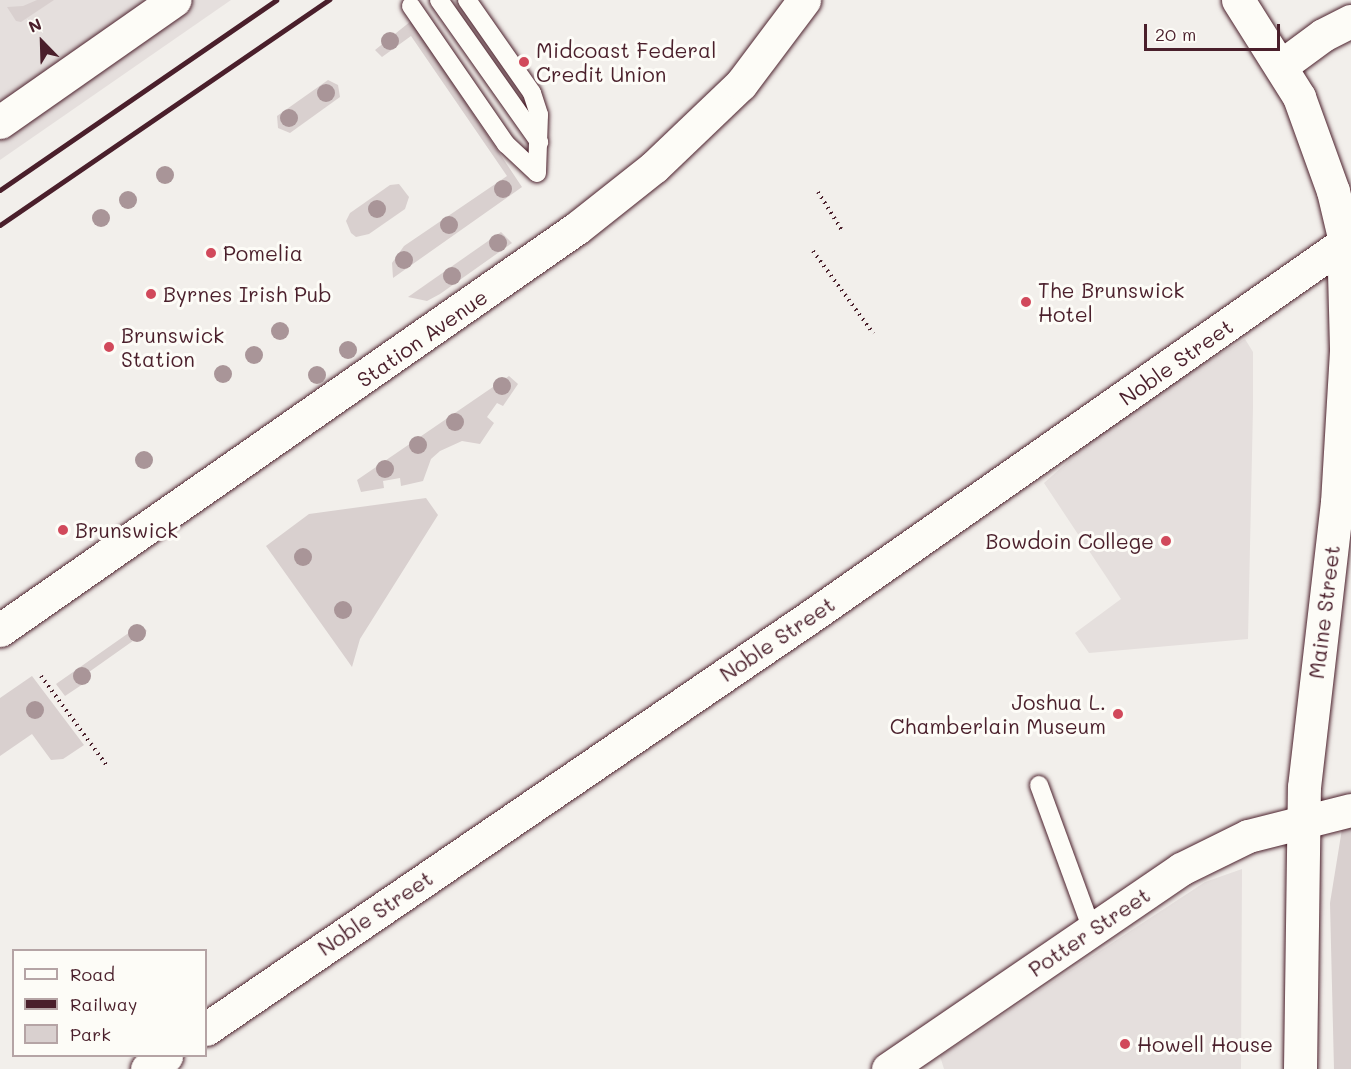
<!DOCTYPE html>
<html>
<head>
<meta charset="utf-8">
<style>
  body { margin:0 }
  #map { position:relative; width:1351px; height:1069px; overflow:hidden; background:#f2efeb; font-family:Mali,sans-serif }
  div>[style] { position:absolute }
  .built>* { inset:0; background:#e5dfdd }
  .green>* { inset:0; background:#d9d0cf }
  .path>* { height:4px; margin-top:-2px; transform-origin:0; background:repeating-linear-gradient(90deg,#4a1f2b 0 1.5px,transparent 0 6px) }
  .roads { filter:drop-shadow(0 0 2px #4a1f2b) drop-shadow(0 0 2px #4a1f2b) }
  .lane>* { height:18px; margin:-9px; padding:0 9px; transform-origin:9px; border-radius:9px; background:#fdfcf7 }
  .street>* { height:33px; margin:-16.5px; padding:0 16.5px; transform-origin:16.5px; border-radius:16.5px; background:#fdfcf7 }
  .secondary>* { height:33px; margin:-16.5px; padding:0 16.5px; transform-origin:16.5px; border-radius:16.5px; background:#fdfcf7 }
  .primary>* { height:33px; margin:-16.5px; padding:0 16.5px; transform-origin:16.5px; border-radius:16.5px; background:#fdfcf7 }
  .rail>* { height:4.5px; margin:-2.25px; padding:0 2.25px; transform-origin:2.25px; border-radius:2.25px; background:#4a1f2b }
  .trees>* { width:18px; height:18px; margin:-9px; border-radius:50%; background:#a99598 }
  .dots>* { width:16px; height:16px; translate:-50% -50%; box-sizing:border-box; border:3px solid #fdfcf7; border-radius:50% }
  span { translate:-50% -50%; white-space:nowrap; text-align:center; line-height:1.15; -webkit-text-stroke:6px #fdfcf7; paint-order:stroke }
  .poi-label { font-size:21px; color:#4a1f2b }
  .left { translate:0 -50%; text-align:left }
  .right { translate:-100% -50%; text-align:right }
  .street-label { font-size:21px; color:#4a1f2b }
  .legend { position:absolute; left:12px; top:949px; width:195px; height:108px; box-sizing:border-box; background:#fdfcf7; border:2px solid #b5a4a5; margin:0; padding:8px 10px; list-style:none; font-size:18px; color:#4a1f2b }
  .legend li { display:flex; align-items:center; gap:12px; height:30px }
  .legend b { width:30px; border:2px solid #b5a4a5 }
  .north { position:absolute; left:12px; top:12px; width:60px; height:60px; -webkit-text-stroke:4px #fdfcf7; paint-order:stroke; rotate:337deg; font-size:16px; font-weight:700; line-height:24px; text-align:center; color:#4a1f2b }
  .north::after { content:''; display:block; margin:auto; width:21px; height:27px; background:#4a1f2b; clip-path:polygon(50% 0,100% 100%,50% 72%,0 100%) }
  .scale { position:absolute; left:1144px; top:24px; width:136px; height:27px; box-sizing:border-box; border:3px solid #4a1f2b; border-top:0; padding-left:8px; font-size:18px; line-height:21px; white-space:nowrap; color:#4a1f2b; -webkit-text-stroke:4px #fdfcf7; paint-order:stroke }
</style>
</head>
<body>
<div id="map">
  <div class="built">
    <i style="clip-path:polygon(0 0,231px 0,0 160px)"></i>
    <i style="clip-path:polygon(1245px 339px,1253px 352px,1253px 408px,1248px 639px,1089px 653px,1075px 633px,1121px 599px,1044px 483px,1101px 432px,1153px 394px)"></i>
    <i style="clip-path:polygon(1242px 869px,1241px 1069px,944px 1069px,940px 1056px,1205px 882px)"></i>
  </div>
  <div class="green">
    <i style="clip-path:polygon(37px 0,54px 0,21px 22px,16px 21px,7px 7px,23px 6px)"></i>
    <i style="clip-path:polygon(411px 21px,522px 187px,393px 278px,392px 263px,404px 246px,507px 176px,411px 36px,382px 57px,375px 50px)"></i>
    <i style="clip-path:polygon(328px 80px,338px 85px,340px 97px,290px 133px,278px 128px,277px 116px)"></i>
    <i style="clip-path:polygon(399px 184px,409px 197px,405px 209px,369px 234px,356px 237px,351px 233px,346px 221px,350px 213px,390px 185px)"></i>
    <i style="clip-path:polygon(501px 232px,512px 243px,440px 294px,427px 301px,408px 297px)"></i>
    <i style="clip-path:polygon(509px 376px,518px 384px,503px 406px,497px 403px,487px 417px,494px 423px,480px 444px,462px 441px,440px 451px,431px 459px,423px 481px,401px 486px,400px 478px,383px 481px,384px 488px,361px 492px,357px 480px)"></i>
    <i style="clip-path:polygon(426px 498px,438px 515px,360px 639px,352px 667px,266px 546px,309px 514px)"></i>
    <i style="clip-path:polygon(140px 625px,147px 631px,89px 672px,89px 680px,65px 696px,56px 684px)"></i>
    <i style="clip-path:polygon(32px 676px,84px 745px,63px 759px,51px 760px,32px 734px,0 756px,0 698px)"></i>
    <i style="clip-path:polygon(1351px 824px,1351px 1069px,1334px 1069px,1330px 903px,1342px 829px)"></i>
  </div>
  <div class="path">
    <i style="left:818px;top:192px;width:47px;rotate:58deg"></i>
    <i style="left:813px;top:251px;width:102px;rotate:53.8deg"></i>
    <i style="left:41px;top:676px;width:112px;rotate:53.7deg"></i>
  </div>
  <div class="roads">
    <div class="lane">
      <i style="left:439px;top:0;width:174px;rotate:54.8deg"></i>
      <i style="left:467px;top:0;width:113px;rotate:55deg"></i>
      <i style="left:532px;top:93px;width:23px;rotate:72deg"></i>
      <i style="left:539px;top:115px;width:58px;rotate:92deg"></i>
      <i style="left:411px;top:6px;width:168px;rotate:55.5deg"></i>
      <i style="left:506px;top:144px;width:42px;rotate:43.1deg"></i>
      <i style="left:1039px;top:785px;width:154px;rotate:69.9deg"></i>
    </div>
    <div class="street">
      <i style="left:0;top:122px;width:213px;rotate:-35deg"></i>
      <i style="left:0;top:630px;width:703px;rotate:-34.87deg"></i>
      <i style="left:577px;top:228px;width:98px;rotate:-38.4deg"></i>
      <i style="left:654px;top:167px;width:120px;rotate:-43.7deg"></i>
      <i style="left:741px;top:84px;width:105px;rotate:-53.1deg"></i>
      <i style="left:206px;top:1029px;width:740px;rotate:-34.31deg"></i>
      <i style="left:817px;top:612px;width:643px;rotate:-35deg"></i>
      <i style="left:147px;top:1069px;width:23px;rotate:-34deg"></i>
      <i style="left:888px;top:1069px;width:355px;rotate:-34.3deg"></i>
      <i style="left:1181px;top:869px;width:75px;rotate:-26.2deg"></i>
      <i style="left:1248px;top:836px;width:106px;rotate:-14.2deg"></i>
    </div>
    <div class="secondary">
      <i style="left:1300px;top:1069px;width:282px;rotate:-89.2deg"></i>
      <i style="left:1304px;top:787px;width:286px;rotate:-83.4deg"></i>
    </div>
    <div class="primary">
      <i style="left:1238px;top:0;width:115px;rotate:57.8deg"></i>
      <i style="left:1299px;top:97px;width:100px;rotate:70.1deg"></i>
      <i style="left:1333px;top:191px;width:43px;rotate:76.6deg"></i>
      <i style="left:1343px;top:233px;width:118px;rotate:88.5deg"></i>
      <i style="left:1346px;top:351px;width:152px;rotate:93.4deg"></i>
      <i style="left:1337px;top:503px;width:14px;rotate:4deg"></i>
      <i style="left:1281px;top:66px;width:52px;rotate:-36.4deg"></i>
      <i style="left:1323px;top:35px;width:31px;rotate:-27deg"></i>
    </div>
  </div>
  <div class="rail">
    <i style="left:0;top:190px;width:335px;rotate:-34.5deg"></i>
    <i style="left:0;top:225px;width:399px;rotate:-34.4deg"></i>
  </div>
  <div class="trees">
    <i style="left:390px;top:41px"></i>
    <i style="left:326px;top:93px"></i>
    <i style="left:289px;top:118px"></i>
    <i style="left:165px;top:175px"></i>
    <i style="left:503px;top:189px"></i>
    <i style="left:128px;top:200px"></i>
    <i style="left:377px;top:209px"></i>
    <i style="left:101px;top:218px"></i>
    <i style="left:449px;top:225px"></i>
    <i style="left:498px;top:243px"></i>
    <i style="left:404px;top:260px"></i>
    <i style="left:452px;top:276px"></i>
    <i style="left:280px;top:331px"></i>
    <i style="left:348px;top:350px"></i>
    <i style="left:254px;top:355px"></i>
    <i style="left:223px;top:374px"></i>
    <i style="left:317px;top:375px"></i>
    <i style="left:502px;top:386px"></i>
    <i style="left:455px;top:422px"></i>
    <i style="left:418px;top:445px"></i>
    <i style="left:144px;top:460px"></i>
    <i style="left:385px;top:469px"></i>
    <i style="left:303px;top:557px"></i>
    <i style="left:343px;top:610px"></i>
    <i style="left:137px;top:633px"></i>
    <i style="left:82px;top:676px"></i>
    <i style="left:35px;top:710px"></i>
  </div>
  <div class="dots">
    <i style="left:524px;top:62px;background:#d1495b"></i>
    <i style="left:211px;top:253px;background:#d1495b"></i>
    <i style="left:151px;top:294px;background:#d1495b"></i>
    <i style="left:1026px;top:302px;background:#d1495b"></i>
    <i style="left:109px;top:347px;background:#d1495b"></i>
    <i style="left:63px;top:530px;background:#d1495b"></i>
    <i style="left:1166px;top:541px;background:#d1495b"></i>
    <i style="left:1118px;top:714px;background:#d1495b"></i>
    <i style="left:1125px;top:1044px;background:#d1495b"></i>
  </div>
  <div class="poi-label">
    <span class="left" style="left:536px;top:62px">Midcoast Federal<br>Credit Union</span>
    <span class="left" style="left:223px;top:253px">Pomelia</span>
    <span class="left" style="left:1038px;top:302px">The Brunswick<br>Hotel</span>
    <span class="left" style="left:163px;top:294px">Byrnes Irish Pub</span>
    <span class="left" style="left:121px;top:347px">Brunswick<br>Station</span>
    <span class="left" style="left:75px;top:530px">Brunswick</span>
    <span class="right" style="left:1154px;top:541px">Bowdoin College</span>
    <span class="right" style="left:1106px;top:714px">Joshua L.<br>Chamberlain Museum</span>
    <span class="left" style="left:1137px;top:1044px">Howell House</span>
  </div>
  <div class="street-label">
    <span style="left:422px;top:338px;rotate:-35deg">Station Avenue</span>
    <span style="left:1176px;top:362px;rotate:-35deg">Noble Street</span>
    <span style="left:1324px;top:612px;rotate:-83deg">Maine Street</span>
    <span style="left:777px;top:639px;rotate:-34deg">Noble Street</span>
    <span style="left:375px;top:913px;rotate:-34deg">Noble Street</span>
    <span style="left:1089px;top:932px;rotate:-34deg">Potter Street</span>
  </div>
  <ul class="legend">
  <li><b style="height:8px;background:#fdfcf7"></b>Road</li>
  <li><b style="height:8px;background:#4a1f2b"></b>Railway</li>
  <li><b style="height:16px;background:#d9d0cf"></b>Park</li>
  </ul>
  <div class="north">N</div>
  <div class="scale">20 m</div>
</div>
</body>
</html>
